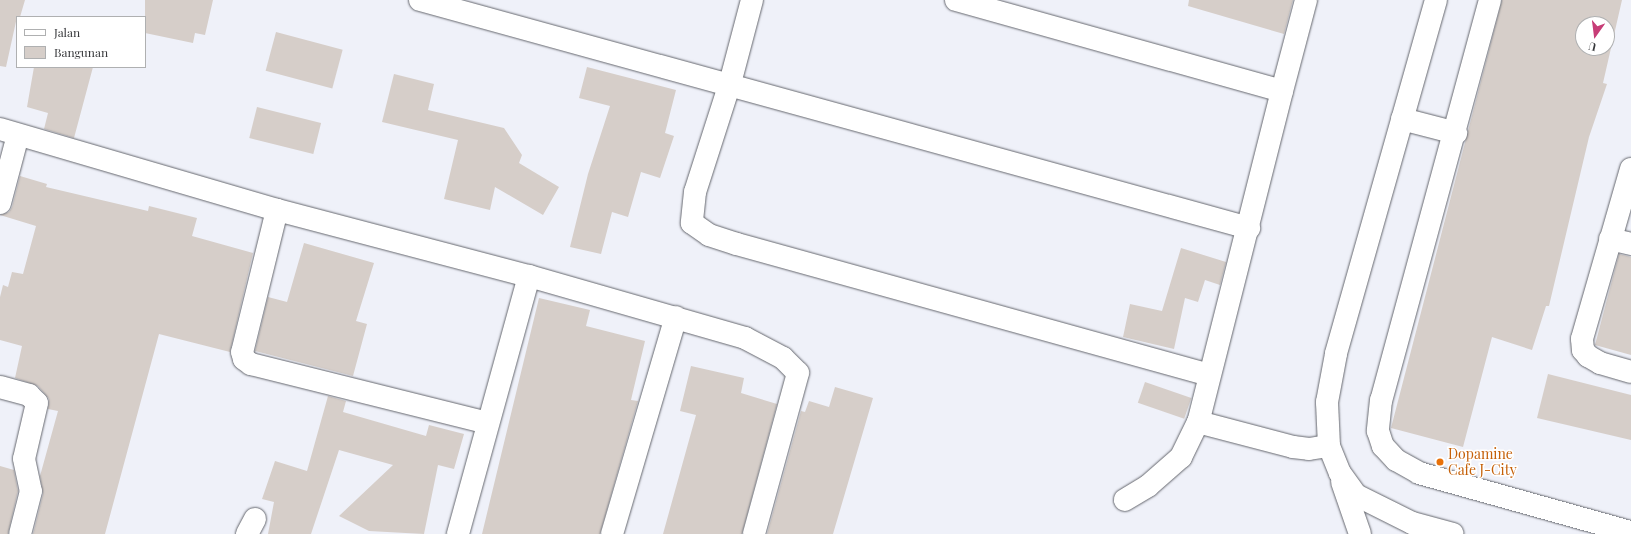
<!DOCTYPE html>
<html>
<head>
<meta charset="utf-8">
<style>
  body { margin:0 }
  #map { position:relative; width:1631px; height:534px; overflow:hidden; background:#eff1f9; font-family:"Playfair Display",serif }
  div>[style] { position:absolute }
  .building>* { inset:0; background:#d6cec9; transform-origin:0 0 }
  .roads { filter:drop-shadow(0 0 1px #65676e) drop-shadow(0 0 1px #65676e) }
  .minor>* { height:22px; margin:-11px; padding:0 11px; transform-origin:11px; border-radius:11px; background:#fff }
  .dots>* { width:11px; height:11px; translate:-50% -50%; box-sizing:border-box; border:2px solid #fff; border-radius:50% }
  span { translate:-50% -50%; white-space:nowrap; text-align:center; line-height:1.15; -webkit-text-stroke:3px #fff; paint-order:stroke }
  .food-label { font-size:14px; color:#c56008 }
  .left { translate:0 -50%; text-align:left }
  .legend { position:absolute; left:16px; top:16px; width:130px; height:52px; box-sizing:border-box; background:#fff; border:1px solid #afb0b1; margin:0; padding:5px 7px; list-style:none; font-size:12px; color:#38393c }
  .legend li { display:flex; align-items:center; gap:8px; height:20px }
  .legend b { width:20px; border:1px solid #afb0b1 }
  .north { position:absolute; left:1575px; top:16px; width:40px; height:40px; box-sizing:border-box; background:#fff; border:1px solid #afb0b1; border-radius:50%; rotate:194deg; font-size:11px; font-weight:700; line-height:16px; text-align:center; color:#38393c }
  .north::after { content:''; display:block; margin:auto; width:14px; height:18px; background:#c73d77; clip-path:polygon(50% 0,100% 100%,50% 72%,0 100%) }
</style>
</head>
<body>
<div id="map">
  <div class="building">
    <i style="clip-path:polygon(0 0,25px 0,20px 17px,17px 17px,6px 67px,0 66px)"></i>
    <i style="clip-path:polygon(145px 0,213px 0,205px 35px,195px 33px,193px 43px,145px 33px)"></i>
    <i style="clip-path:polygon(1189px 0,1293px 0,1284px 34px,1188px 6px)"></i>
    <i style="clip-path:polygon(evenodd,1502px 0,1622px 0,1603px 83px,1607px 84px,1589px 137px,1549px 306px,1546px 306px,1532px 350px,1492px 337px,1463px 447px,1391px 428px,1502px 0,1583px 24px,1607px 24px,1607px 48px,1583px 48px,1583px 24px)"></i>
    <i style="left:276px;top:32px;width:69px;height:40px;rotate:15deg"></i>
    <i style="clip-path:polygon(34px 67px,93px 67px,74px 138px,44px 129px,48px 113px,27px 107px)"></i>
    <i style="clip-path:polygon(587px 67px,676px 90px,665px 133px,674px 136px,660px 178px,641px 172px,628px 217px,612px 212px,601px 254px,570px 247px,588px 174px,610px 106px,579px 98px)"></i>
    <i style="clip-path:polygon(394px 74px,434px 84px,428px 110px,504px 128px,522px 155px,519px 163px,559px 187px,543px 215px,495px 187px,490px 210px,444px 199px,458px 140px,382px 122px)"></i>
    <i style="left:257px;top:107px;width:66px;height:32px;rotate:14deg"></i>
    <i style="clip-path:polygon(20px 176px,47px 184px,46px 187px,148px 211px,149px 206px,197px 218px,192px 236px,253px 253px,230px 352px,159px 334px,105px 534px,33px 534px,43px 494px,40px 476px,58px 411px,48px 409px,49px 399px,38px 386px,15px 378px,22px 346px,0 340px,0 297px,3px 285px,8px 287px,12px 272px,23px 274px,36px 226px,0 215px,9px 212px,12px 207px)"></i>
    <i style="clip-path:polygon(304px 243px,374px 263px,356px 321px,367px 324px,353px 376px,255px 351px,268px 297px,287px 302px)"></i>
    <i style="clip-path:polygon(1181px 248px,1226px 262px,1220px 285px,1205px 280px,1198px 302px,1185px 298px,1174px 349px,1123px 337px,1130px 304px,1162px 311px)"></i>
    <i style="clip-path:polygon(1619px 254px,1631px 257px,1631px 355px,1595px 345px)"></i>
    <i style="clip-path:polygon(539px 298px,590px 310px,586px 326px,645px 341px,631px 400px,638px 401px,600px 534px,482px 534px)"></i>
    <i style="clip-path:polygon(691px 366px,744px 378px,741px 393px,777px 404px,742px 534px,663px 534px,696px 415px,680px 411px)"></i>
    <i style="clip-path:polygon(1548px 374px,1631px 395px,1631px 440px,1537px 418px)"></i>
    <i style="left:1145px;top:382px;width:49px;height:22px;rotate:19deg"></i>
    <i style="clip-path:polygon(835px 387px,873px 398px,833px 534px,767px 534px,801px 411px,805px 412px,809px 401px,829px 407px)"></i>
    <i style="clip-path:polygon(328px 396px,346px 401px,343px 412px,426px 436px,429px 425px,464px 434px,454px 469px,438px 465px,424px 534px,369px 531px,339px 516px,393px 465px,339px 450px,311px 534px,268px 534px,274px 502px,262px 499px,275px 461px,307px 471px)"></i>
    <i style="clip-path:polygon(0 466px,14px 470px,18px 491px,8px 534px,0 534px)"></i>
  </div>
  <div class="roads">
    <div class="minor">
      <i style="left:420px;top:0;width:860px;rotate:15.38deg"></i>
      <i style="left:752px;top:0;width:86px;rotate:104.8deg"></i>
      <i style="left:730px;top:83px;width:114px;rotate:107.8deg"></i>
      <i style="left:695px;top:192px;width:31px;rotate:96deg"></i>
      <i style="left:692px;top:223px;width:21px;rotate:35deg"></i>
      <i style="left:709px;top:235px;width:29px;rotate:18deg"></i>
      <i style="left:737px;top:244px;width:490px;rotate:15.5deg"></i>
      <i style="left:956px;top:0;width:338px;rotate:15.6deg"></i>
      <i style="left:1282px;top:91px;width:341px;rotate:104.2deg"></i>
      <i style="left:1198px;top:422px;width:39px;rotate:116deg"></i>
      <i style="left:1181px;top:457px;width:44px;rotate:138.7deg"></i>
      <i style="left:1148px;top:486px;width:27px;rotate:149deg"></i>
      <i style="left:1436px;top:0;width:368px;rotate:105.8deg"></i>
      <i style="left:1336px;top:354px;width:49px;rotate:100.6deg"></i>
      <i style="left:1327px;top:402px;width:44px;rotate:87.4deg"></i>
      <i style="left:1329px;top:446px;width:29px;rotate:68deg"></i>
      <i style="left:1340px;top:473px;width:27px;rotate:54deg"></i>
      <i style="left:1356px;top:495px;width:63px;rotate:26.6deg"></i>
      <i style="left:1412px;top:523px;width:42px;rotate:15deg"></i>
      <i style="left:1490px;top:0;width:415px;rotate:105.2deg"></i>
      <i style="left:1381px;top:400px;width:31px;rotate:96deg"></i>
      <i style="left:1378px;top:431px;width:16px;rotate:72deg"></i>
      <i style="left:1383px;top:446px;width:19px;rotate:47deg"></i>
      <i style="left:1396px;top:460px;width:26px;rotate:29deg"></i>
      <i style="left:1419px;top:473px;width:220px;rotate:15.6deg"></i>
      <i style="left:1282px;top:91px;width:94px;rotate:-75.2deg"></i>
      <i style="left:1402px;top:119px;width:56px;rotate:14.5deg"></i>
      <i style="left:0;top:129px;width:289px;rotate:16.3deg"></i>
      <i style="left:277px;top:210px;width:260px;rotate:14.7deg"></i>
      <i style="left:529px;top:276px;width:268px;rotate:105.4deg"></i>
      <i style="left:1631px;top:169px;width:177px;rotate:106.1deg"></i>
      <i style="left:1582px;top:339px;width:11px;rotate:85deg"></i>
      <i style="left:1583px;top:350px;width:8px;rotate:50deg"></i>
      <i style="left:1588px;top:356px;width:14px;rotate:30deg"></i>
      <i style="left:1600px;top:363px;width:32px;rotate:16deg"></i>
      <i style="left:0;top:203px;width:70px;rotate:-75.2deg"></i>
      <i style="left:277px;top:210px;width:146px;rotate:103.8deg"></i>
      <i style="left:242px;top:352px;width:7px;rotate:74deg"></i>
      <i style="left:244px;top:359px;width:9px;rotate:36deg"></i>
      <i style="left:251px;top:364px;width:244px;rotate:14deg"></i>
      <i style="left:1610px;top:239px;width:22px;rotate:13deg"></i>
      <i style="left:529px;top:276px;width:225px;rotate:16deg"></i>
      <i style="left:745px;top:338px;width:43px;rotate:27.8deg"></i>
      <i style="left:783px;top:358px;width:21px;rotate:45deg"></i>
      <i style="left:798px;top:373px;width:167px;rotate:105.3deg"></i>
      <i style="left:0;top:387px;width:30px;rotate:15deg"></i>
      <i style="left:29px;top:395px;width:11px;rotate:45deg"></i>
      <i style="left:37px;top:403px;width:57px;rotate:103.1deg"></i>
      <i style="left:24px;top:459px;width:33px;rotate:78deg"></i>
      <i style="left:31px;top:491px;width:44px;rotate:104.3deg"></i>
      <i style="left:1198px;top:422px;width:98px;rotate:14.7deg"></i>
      <i style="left:1293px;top:447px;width:16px;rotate:7deg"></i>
      <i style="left:1309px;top:449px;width:20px;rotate:-9deg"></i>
      <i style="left:1342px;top:482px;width:55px;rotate:70.9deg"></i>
      <i style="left:247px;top:534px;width:17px;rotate:-62deg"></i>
      <i style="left:612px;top:534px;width:226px;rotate:-73.6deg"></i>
    </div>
  </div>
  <div class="dots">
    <i style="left:1440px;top:462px;background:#e8710a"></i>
  </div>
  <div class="food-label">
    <span class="left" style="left:1448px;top:462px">Dopamine<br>Cafe J-City</span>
  </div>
  <ul class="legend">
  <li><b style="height:5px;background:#fff"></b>Jalan</li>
  <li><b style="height:11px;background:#d6cec9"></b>Bangunan</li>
  </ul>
  <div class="north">U</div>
</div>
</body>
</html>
